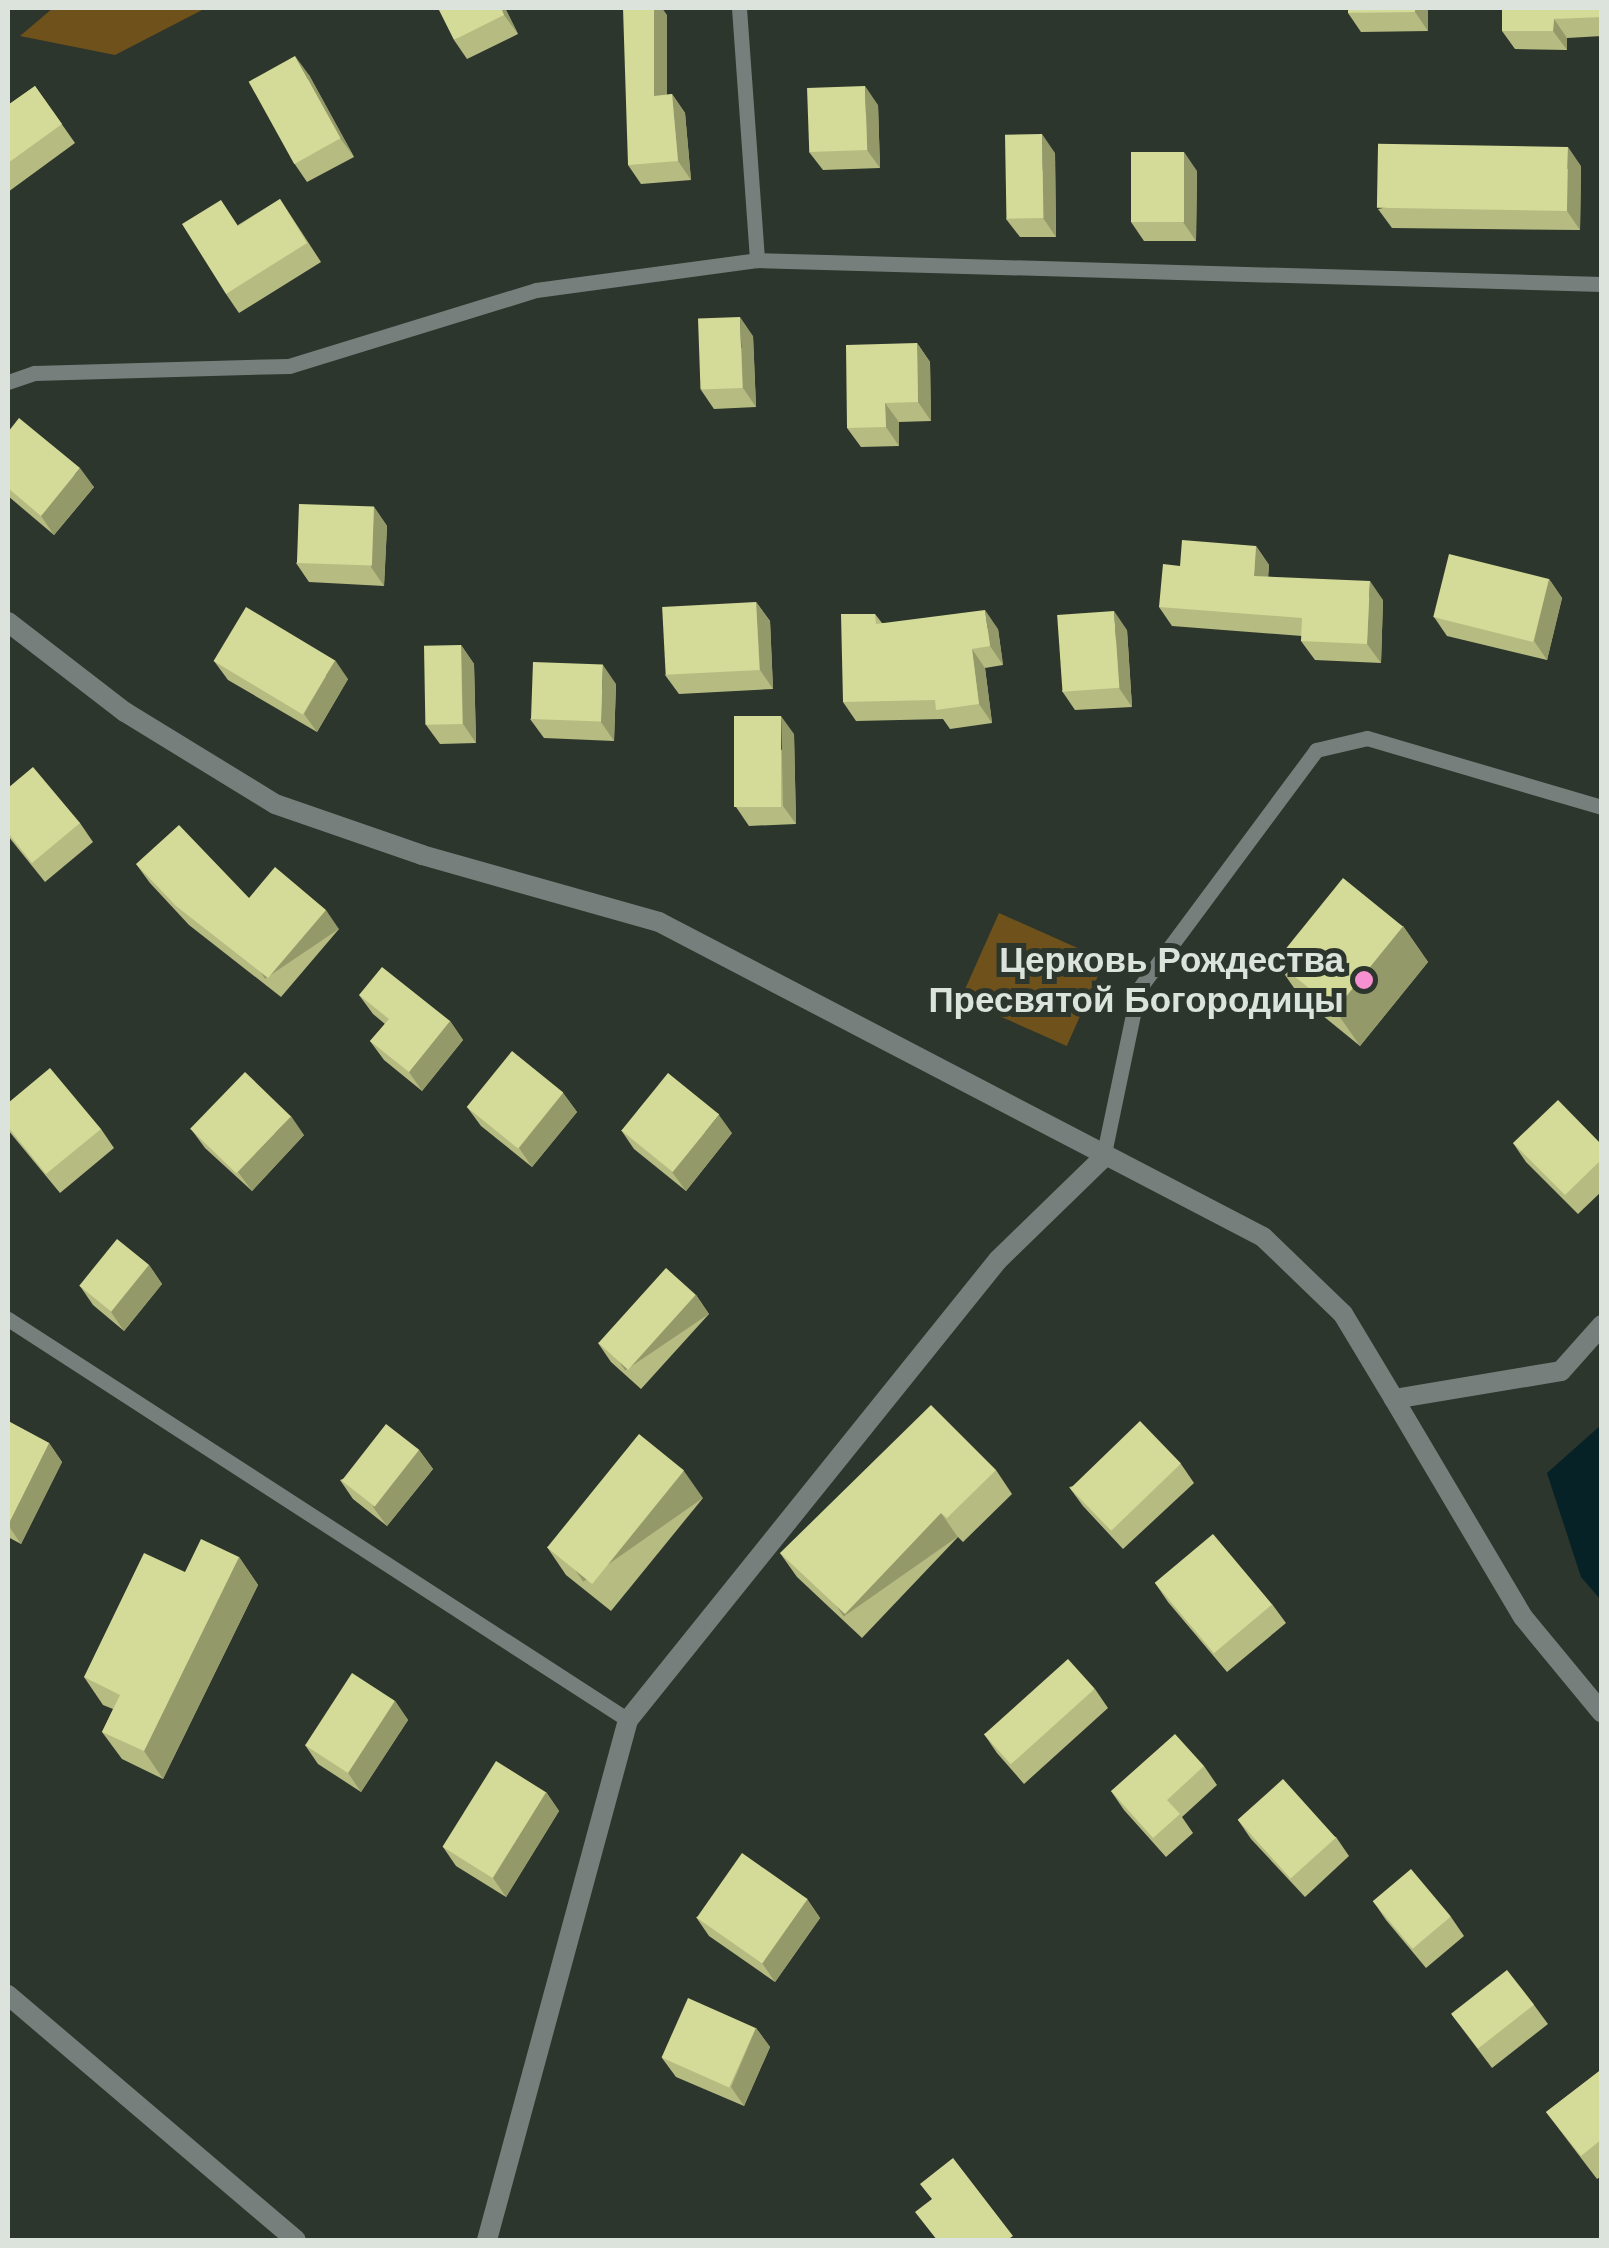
<!DOCTYPE html>
<html>
<head>
<meta charset="utf-8">
<style>
  body { margin:0 }
  #map { position:relative; width:1609px; height:2248px; overflow:hidden; background:#2d362c; font-family:"Work Sans",sans-serif }
  div>[style] { position:absolute }
  .green>* { inset:0; background:#6e511b; transform-origin:0 0 }
  .water>* { inset:0; background:#062226 }
  .lane>* { height:15px; margin:-7.5px; padding:0 7.5px; transform-origin:7.5px; border-radius:7.5px; background:#777f7d }
  .street>* { height:20px; margin:-10px; padding:0 10px; transform-origin:10px; border-radius:10px; background:#777f7d }
  .wall>* { inset:0; background:#b6bb82 }
  .shaded-wall>* { inset:0; background:#94996a; transform-origin:0 0 }
  .building>* { inset:0; background:#d4da97; transform-origin:0 0 }
  .dots>* { width:28px; height:28px; translate:-50% -50%; box-sizing:border-box; border:5px solid #2d362c; border-radius:50% }
  span { translate:-50% -50%; white-space:nowrap; text-align:center; line-height:1.15; -webkit-text-stroke:10px #2d362c; paint-order:stroke }
  .poi-label { font-size:35px; color:#dce2dc; font-weight:700 }
  .right { translate:-100% -50%; text-align:right }
  .frame { position:absolute; inset:0; border:10px solid #dce2dc; pointer-events:none }
</style>
</head>
<body>
<div id="map">
  <div class="green">
    <i style="clip-path:polygon(53px 8px,206px 8px,115px 55px,20px 36px)"></i>
    <i style="left:999px;top:913px;width:116px;height:94px;rotate:24deg"></i>
  </div>
  <div class="water">
    <i style="clip-path:polygon(1601px 1425px,1601px 1600px,1581px 1577px,1547px 1473px)"></i>
  </div>
  <div class="lane">
    <i style="left:739px;top:8px;width:253px;rotate:85.9deg"></i>
    <i style="left:8px;top:382px;width:28px;rotate:-19deg"></i>
    <i style="left:34px;top:373px;width:255px;rotate:-1.6deg"></i>
    <i style="left:289px;top:366px;width:258px;rotate:-17.1deg"></i>
    <i style="left:536px;top:290px;width:223px;rotate:-7.7deg"></i>
    <i style="left:757px;top:260px;width:845px;rotate:1.63deg"></i>
    <i style="left:1103px;top:1158px;width:172px;rotate:-78.2deg"></i>
    <i style="left:1138px;top:990px;width:299px;rotate:-53.4deg"></i>
    <i style="left:1316px;top:750px;width:52px;rotate:-13.2deg"></i>
    <i style="left:1367px;top:738px;width:245px;rotate:16.4deg"></i>
    <i style="left:8px;top:1319px;width:738px;rotate:32.89deg"></i>
  </div>
  <div class="street">
    <i style="left:8px;top:622px;width:148px;rotate:37.6deg"></i>
    <i style="left:125px;top:712px;width:176px;rotate:31.5deg"></i>
    <i style="left:275px;top:804px;width:156px;rotate:19.1deg"></i>
    <i style="left:422px;top:855px;width:246px;rotate:15.8deg"></i>
    <i style="left:659px;top:922px;width:681px;rotate:27.54deg"></i>
    <i style="left:1263px;top:1237px;width:111px;rotate:43.9deg"></i>
    <i style="left:1343px;top:1314px;width:99px;rotate:59deg"></i>
    <i style="left:1394px;top:1399px;width:169px;rotate:-9.5deg"></i>
    <i style="left:1561px;top:1371px;width:62px;rotate:-48.3deg"></i>
    <i style="left:1394px;top:1399px;width:253px;rotate:59.4deg"></i>
    <i style="left:1523px;top:1617px;width:124px;rotate:50.5deg"></i>
    <i style="left:8px;top:1995px;width:378px;rotate:40.4deg"></i>
    <i style="left:487px;top:2240px;width:539px;rotate:-74.83deg"></i>
    <i style="left:628px;top:1720px;width:590px;rotate:-51.19deg"></i>
    <i style="left:998px;top:1260px;width:146px;rotate:-44.2deg"></i>
  </div>
  <div class="wall">
    <i style="clip-path:polygon(505px 8px,518px 34px,467px 59px,454px 40px)"></i>
    <i style="clip-path:polygon(1428px 8px,1428px 31px,1361px 32px,1348px 13px)"></i>
    <i style="clip-path:polygon(1602px 8px,1602px 36px,1567px 38px,1567px 50px,1515px 49px,1502px 31px)"></i>
    <i style="clip-path:polygon(667px 15px,667px 95px,672px 94px,685px 113px,691px 180px,641px 184px,628px 165px)"></i>
    <i style="clip-path:polygon(309px 75px,354px 157px,307px 182px,294px 163px)"></i>
    <i style="clip-path:polygon(35px 86px,75px 143px,8px 192px,8px 105px)"></i>
    <i style="clip-path:polygon(878px 105px,880px 168px,823px 170px,809px 152px)"></i>
    <i style="clip-path:polygon(1055px 153px,1056px 237px,1020px 237px,1006px 219px)"></i>
    <i style="clip-path:polygon(1581px 166px,1580px 230px,1392px 228px,1378px 209px)"></i>
    <i style="clip-path:polygon(1197px 171px,1196px 241px,1144px 241px,1131px 222px)"></i>
    <i style="clip-path:polygon(280px 199px,321px 262px,239px 313px,226px 294px,238px 225px)"></i>
    <i style="clip-path:polygon(753px 336px,756px 407px,714px 409px,701px 390px)"></i>
    <i style="clip-path:polygon(917px 343px,930px 362px,931px 421px,899px 422px,899px 446px,861px 447px,847px 428px)"></i>
    <i style="clip-path:polygon(8px 432px,94px 487px,54px 535px,8px 496px)"></i>
    <i style="clip-path:polygon(374px 507px,387px 526px,384px 586px,309px 582px,296px 563px)"></i>
    <i style="clip-path:polygon(1256px 546px,1269px 565px,1268px 577px,1383px 600px,1381px 663px,1315px 660px,1301px 641px,1302px 636px,1172px 626px,1159px 607px,1180px 566px)"></i>
    <i style="clip-path:polygon(1549px 579px,1562px 598px,1547px 660px,1447px 636px,1434px 617px)"></i>
    <i style="clip-path:polygon(756px 602px,770px 621px,773px 689px,679px 694px,665px 675px)"></i>
    <i style="clip-path:polygon(875px 614px,882px 623px,998px 629px,1003px 665px,985px 668px,992px 723px,950px 729px,943px 719px,856px 721px,843px 702px)"></i>
    <i style="clip-path:polygon(1127px 630px,1132px 707px,1075px 710px,1062px 691px)"></i>
    <i style="clip-path:polygon(461px 645px,474px 664px,476px 743px,440px 744px,426px 725px)"></i>
    <i style="clip-path:polygon(214px 661px,348px 679px,317px 732px,228px 680px)"></i>
    <i style="clip-path:polygon(616px 684px,614px 741px,544px 738px,530px 719px)"></i>
    <i style="clip-path:polygon(794px 734px,796px 824px,749px 826px,736px 807px)"></i>
    <i style="clip-path:polygon(8px 788px,80px 823px,93px 842px,45px 882px,8px 836px)"></i>
    <i style="clip-path:polygon(136px 864px,339px 929px,281px 997px,189px 925px,150px 883px)"></i>
    <i style="clip-path:polygon(1403px 926px,1428px 962px,1360px 1046px,1301px 998px,1276px 962px)"></i>
    <i style="clip-path:polygon(359px 995px,450px 1021px,463px 1040px,422px 1091px,384px 1060px,370px 1041px,385px 1024px,373px 1014px)"></i>
    <i style="clip-path:polygon(563px 1093px,577px 1112px,532px 1167px,481px 1126px,467px 1107px)"></i>
    <i style="clip-path:polygon(8px 1103px,101px 1129px,114px 1148px,60px 1193px,8px 1130px)"></i>
    <i style="clip-path:polygon(191px 1129px,304px 1135px,252px 1191px,205px 1148px)"></i>
    <i style="clip-path:polygon(621px 1130px,732px 1133px,686px 1191px,634px 1149px)"></i>
    <i style="clip-path:polygon(1513px 1143px,1602px 1145px,1602px 1191px,1578px 1214px,1526px 1162px)"></i>
    <i style="clip-path:polygon(149px 1265px,162px 1284px,124px 1331px,93px 1305px,80px 1286px)"></i>
    <i style="clip-path:polygon(696px 1295px,709px 1314px,641px 1389px,611px 1362px,598px 1343px)"></i>
    <i style="clip-path:polygon(8px 1421px,49px 1443px,62px 1462px,21px 1544px,8px 1537px)"></i>
    <i style="clip-path:polygon(419px 1450px,433px 1469px,387px 1526px,353px 1499px,340px 1480px)"></i>
    <i style="clip-path:polygon(1181px 1464px,1194px 1483px,1123px 1549px,1083px 1506px,1069px 1487px)"></i>
    <i style="clip-path:polygon(996px 1470px,1012px 1494px,963px 1542px,958px 1537px,862px 1638px,797px 1577px,780px 1553px)"></i>
    <i style="clip-path:polygon(703px 1498px,611px 1611px,566px 1575px,547px 1547px)"></i>
    <i style="clip-path:polygon(239px 1557px,258px 1585px,163px 1779px,122px 1759px,102px 1732px,113px 1709px,103px 1705px,84px 1677px,185px 1572px)"></i>
    <i style="clip-path:polygon(1155px 1583px,1272px 1604px,1286px 1623px,1227px 1672px,1168px 1602px)"></i>
    <i style="clip-path:polygon(1095px 1689px,1108px 1708px,1024px 1784px,997px 1753px,984px 1734px)"></i>
    <i style="clip-path:polygon(395px 1701px,408px 1720px,361px 1792px,318px 1764px,305px 1745px)"></i>
    <i style="clip-path:polygon(1204px 1766px,1217px 1785px,1182px 1817px,1193px 1833px,1166px 1857px,1124px 1810px,1111px 1791px)"></i>
    <i style="clip-path:polygon(546px 1792px,559px 1811px,506px 1897px,456px 1866px,443px 1847px)"></i>
    <i style="clip-path:polygon(1238px 1820px,1336px 1837px,1349px 1856px,1305px 1897px,1251px 1839px)"></i>
    <i style="clip-path:polygon(807px 1899px,820px 1918px,775px 1982px,709px 1936px,696px 1917px)"></i>
    <i style="clip-path:polygon(1373px 1901px,1451px 1917px,1464px 1936px,1426px 1968px,1386px 1920px)"></i>
    <i style="clip-path:polygon(1534px 2005px,1548px 2024px,1492px 2068px,1452px 2015px)"></i>
    <i style="clip-path:polygon(756px 2028px,770px 2047px,744px 2106px,676px 2077px,662px 2058px)"></i>
    <i style="clip-path:polygon(1602px 2069px,1602px 2176px,1597px 2179px,1546px 2112px)"></i>
  </div>
  <div class="shaded-wall">
    <i style="clip-path:polygon(501px 8px,505px 8px,518px 34px,504px 15px)"></i>
    <i style="clip-path:polygon(654px 8px,662px 8px,667px 15px,667px 115px,654px 96px)"></i>
    <i style="clip-path:polygon(1415px 8px,1428px 8px,1428px 31px,1415px 12px)"></i>
    <i style="clip-path:polygon(1554px 19px,1567px 38px,1567px 50px,1553px 31px)"></i>
    <i style="clip-path:polygon(295px 56px,309px 75px,354px 157px,340px 138px)"></i>
    <i style="clip-path:polygon(865px 86px,878px 105px,880px 168px,867px 150px)"></i>
    <i style="clip-path:polygon(672px 94px,685px 113px,691px 180px,678px 161px)"></i>
    <i style="clip-path:polygon(1042px 134px,1055px 153px,1056px 237px,1043px 218px)"></i>
    <i style="clip-path:polygon(1568px 147px,1581px 166px,1580px 230px,1567px 211px)"></i>
    <i style="clip-path:polygon(1184px 152px,1197px 171px,1196px 241px,1183px 222px)"></i>
    <i style="clip-path:polygon(740px 317px,753px 336px,756px 407px,743px 388px)"></i>
    <i style="clip-path:polygon(917px 343px,930px 362px,931px 421px,918px 402px)"></i>
    <i style="clip-path:polygon(885px 403px,899px 422px,899px 446px,886px 427px)"></i>
    <i style="clip-path:polygon(80px 468px,94px 487px,54px 535px,41px 516px)"></i>
    <i style="clip-path:polygon(374px 507px,387px 526px,384px 586px,371px 567px)"></i>
    <i style="clip-path:polygon(1256px 546px,1269px 565px,1267px 595px,1254px 576px)"></i>
    <i style="clip-path:polygon(1549px 579px,1562px 598px,1547px 660px,1534px 641px)"></i>
    <i style="clip-path:polygon(1370px 581px,1383px 600px,1381px 663px,1367px 644px)"></i>
    <i style="clip-path:polygon(756px 602px,770px 621px,773px 689px,760px 670px)"></i>
    <i style="clip-path:polygon(985px 610px,998px 629px,1003px 665px,990px 646px)"></i>
    <i style="clip-path:polygon(1114px 611px,1127px 630px,1132px 707px,1119px 688px)"></i>
    <i style="clip-path:polygon(461px 645px,474px 664px,476px 743px,463px 724px)"></i>
    <i style="clip-path:polygon(972px 649px,985px 668px,992px 723px,979px 704px)"></i>
    <i style="clip-path:polygon(335px 660px,348px 679px,317px 732px,304px 714px)"></i>
    <i style="clip-path:polygon(603px 665px,616px 684px,614px 741px,601px 722px)"></i>
    <i style="clip-path:polygon(781px 716px,794px 734px,796px 824px,783px 806px)"></i>
    <i style="left:326px;top:910px;width:23px;height:89px;rotate:56deg"></i>
    <i style="clip-path:polygon(1403px 926px,1428px 962px,1360px 1046px,1335px 1010px)"></i>
    <i style="clip-path:polygon(450px 1021px,463px 1040px,422px 1091px,409px 1072px)"></i>
    <i style="clip-path:polygon(563px 1093px,577px 1112px,532px 1167px,519px 1148px)"></i>
    <i style="clip-path:polygon(719px 1115px,732px 1133px,686px 1191px,672px 1172px)"></i>
    <i style="clip-path:polygon(291px 1116px,304px 1135px,252px 1191px,238px 1172px)"></i>
    <i style="clip-path:polygon(149px 1265px,162px 1284px,124px 1331px,111px 1312px)"></i>
    <i style="left:696px;top:1295px;width:23px;height:101px;rotate:56deg"></i>
    <i style="clip-path:polygon(49px 1443px,62px 1462px,21px 1544px,8px 1525px)"></i>
    <i style="clip-path:polygon(419px 1450px,433px 1469px,387px 1526px,373px 1507px)"></i>
    <i style="left:684px;top:1471px;width:33px;height:146px;rotate:55deg"></i>
    <i style="left:941px;top:1513px;width:29px;height:139px;rotate:55deg"></i>
    <i style="clip-path:polygon(239px 1557px,258px 1585px,163px 1779px,144px 1751px)"></i>
    <i style="clip-path:polygon(395px 1701px,408px 1720px,361px 1792px,348px 1773px)"></i>
    <i style="clip-path:polygon(546px 1792px,559px 1811px,506px 1897px,493px 1878px)"></i>
    <i style="clip-path:polygon(807px 1899px,820px 1918px,775px 1982px,762px 1963px)"></i>
    <i style="clip-path:polygon(756px 2028px,770px 2047px,744px 2106px,731px 2087px)"></i>
  </div>
  <div class="building">
    <i style="clip-path:polygon(438px 8px,501px 8px,504px 15px,454px 40px)"></i>
    <i style="clip-path:polygon(623px 8px,654px 8px,654px 96px,672px 94px,678px 161px,628px 165px)"></i>
    <i style="clip-path:polygon(1348px 8px,1415px 8px,1415px 12px,1348px 13px)"></i>
    <i style="clip-path:polygon(1502px 8px,1602px 8px,1602px 17px,1554px 19px,1553px 31px,1502px 31px)"></i>
    <i style="left:295px;top:56px;width:94px;height:53px;rotate:61deg"></i>
    <i style="clip-path:polygon(35px 86px,62px 124px,8px 163px,8px 105px)"></i>
    <i style="left:865px;top:86px;width:64px;height:58px;rotate:88deg"></i>
    <i style="left:1042px;top:134px;width:84px;height:37px;rotate:89deg"></i>
    <i style="left:1568px;top:147px;width:64px;height:190px;rotate:91deg"></i>
    <i style="left:1131px;top:152px;width:53px;height:70px"></i>
    <i style="clip-path:polygon(280px 199px,307px 243px,226px 294px,182px 224px,221px 200px,238px 226px)"></i>
    <i style="left:740px;top:317px;width:71px;height:42px;rotate:88deg"></i>
    <i style="clip-path:polygon(917px 343px,918px 402px,885px 403px,886px 427px,847px 428px,846px 345px)"></i>
    <i style="clip-path:polygon(19px 418px,80px 468px,41px 516px,8px 488px,8px 432px)"></i>
    <i style="left:299px;top:504px;width:75px;height:59px;rotate:2deg"></i>
    <i style="clip-path:polygon(1182px 540px,1256px 546px,1254px 576px,1370px 581px,1367px 644px,1301px 641px,1302px 618px,1159px 607px,1163px 564px,1180px 566px)"></i>
    <i style="left:1449px;top:554px;width:103px;height:65px;rotate:14deg"></i>
    <i style="left:756px;top:602px;width:68px;height:94px;rotate:87deg"></i>
    <i style="left:246px;top:607px;width:104px;height:63px;rotate:31deg"></i>
    <i style="clip-path:polygon(985px 610px,990px 646px,972px 649px,979px 704px,936px 710px,935px 700px,843px 702px,841px 614px,875px 614px,876px 624px)"></i>
    <i style="left:1114px;top:611px;width:77px;height:57px;rotate:86deg"></i>
    <i style="left:461px;top:645px;width:79px;height:37px;rotate:89deg"></i>
    <i style="left:533px;top:662px;width:70px;height:57px;rotate:2deg"></i>
    <i style="left:734px;top:716px;width:47px;height:91px"></i>
    <i style="clip-path:polygon(33px 767px,80px 823px,32px 863px,8px 833px,8px 788px)"></i>
    <i style="clip-path:polygon(179px 825px,249px 898px,275px 867px,326px 910px,268px 978px,176px 906px,136px 864px)"></i>
    <i style="left:1343px;top:878px;width:77px;height:107px;rotate:39deg"></i>
    <i style="clip-path:polygon(382px 967px,450px 1021px,409px 1072px,370px 1041px,389px 1019px,359px 995px)"></i>
    <i style="left:512px;top:1051px;width:66px;height:72px;rotate:39deg"></i>
    <i style="clip-path:polygon(50px 1068px,101px 1129px,46px 1174px,8px 1127px,8px 1103px)"></i>
    <i style="left:245px;top:1072px;width:64px;height:79px;rotate:44deg"></i>
    <i style="left:668px;top:1073px;width:66px;height:74px;rotate:39deg"></i>
    <i style="clip-path:polygon(1558px 1100px,1602px 1145px,1602px 1159px,1565px 1195px,1513px 1143px)"></i>
    <i style="left:117px;top:1239px;width:41px;height:60px;rotate:39deg"></i>
    <i style="left:666px;top:1268px;width:40px;height:101px;rotate:42deg"></i>
    <i style="clip-path:polygon(931px 1405px,996px 1470px,947px 1518px,941px 1513px,845px 1614px,780px 1553px)"></i>
    <i style="clip-path:polygon(8px 1421px,49px 1443px,8px 1525px)"></i>
    <i style="left:1140px;top:1421px;width:59px;height:97px;rotate:46deg"></i>
    <i style="left:386px;top:1424px;width:42px;height:72px;rotate:38deg"></i>
    <i style="left:639px;top:1434px;width:58px;height:146px;rotate:39deg"></i>
    <i style="left:1213px;top:1534px;width:92px;height:76px;rotate:50deg"></i>
    <i style="clip-path:polygon(201px 1539px,239px 1557px,144px 1751px,102px 1732px,120px 1695px,84px 1677px,144px 1553px,185px 1572px)"></i>
    <i style="left:1068px;top:1659px;width:40px;height:113px;rotate:48deg"></i>
    <i style="left:352px;top:1673px;width:51px;height:86px;rotate:33deg"></i>
    <i style="clip-path:polygon(1175px 1734px,1204px 1766px,1167px 1800px,1180px 1814px,1153px 1838px,1111px 1791px)"></i>
    <i style="left:496px;top:1761px;width:59px;height:101px;rotate:32deg"></i>
    <i style="left:1283px;top:1779px;width:79px;height:61px;rotate:48deg"></i>
    <i style="left:742px;top:1853px;width:80px;height:79px;rotate:35deg"></i>
    <i style="left:1411px;top:1869px;width:62px;height:50px;rotate:50deg"></i>
    <i style="left:1507px;top:1970px;width:44px;height:71px;rotate:52deg"></i>
    <i style="left:688px;top:1998px;width:74px;height:65px;rotate:24deg"></i>
    <i style="clip-path:polygon(1602px 2069px,1602px 2139px,1581px 2156px,1546px 2112px)"></i>
    <i style="clip-path:polygon(953px 2158px,1013px 2236px,1007px 2240px,937px 2240px,915px 2212px,932px 2199px,920px 2184px)"></i>
  </div>
  <div class="dots">
    <i style="left:1364px;top:980px;background:#f690d0"></i>
  </div>
  <div class="poi-label">
    <span class="right" style="left:1344px;top:980px">Церковь Рождества<br>Пресвятой Богородицы</span>
  </div>
  <div class="frame"></div>
</div>
</body>
</html>
